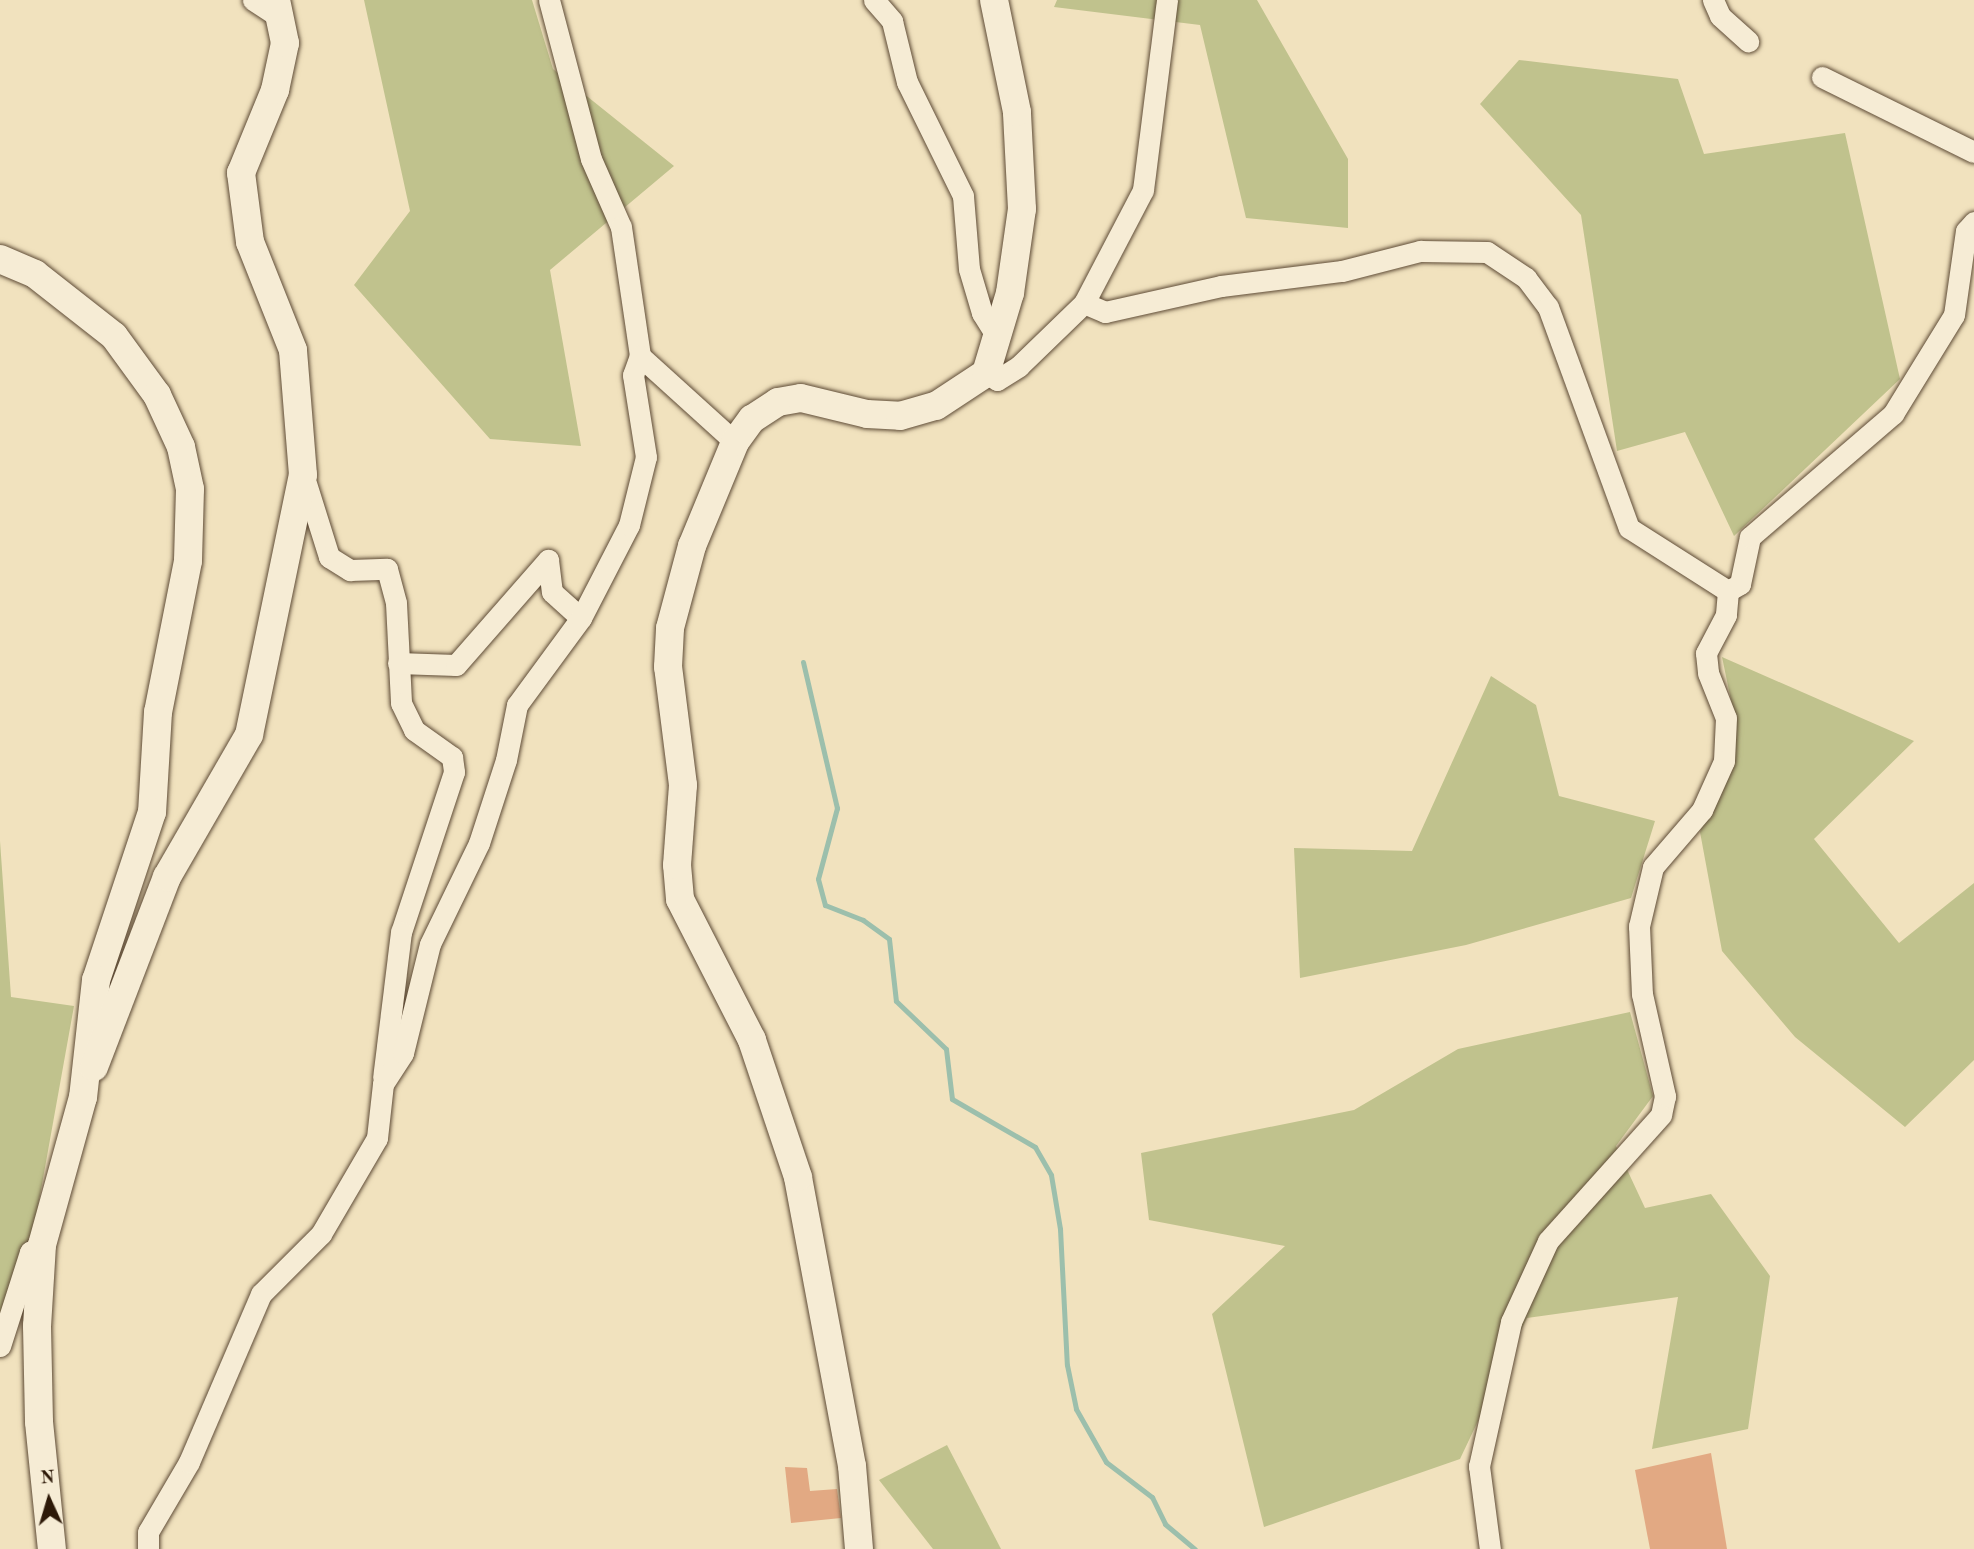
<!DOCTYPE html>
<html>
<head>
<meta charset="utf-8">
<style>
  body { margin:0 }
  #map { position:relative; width:1974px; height:1549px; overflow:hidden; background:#f1e2be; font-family:"Old Standard TT",serif }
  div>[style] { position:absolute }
  .green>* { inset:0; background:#c0c28d }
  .stream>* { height:5px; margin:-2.5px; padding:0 2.5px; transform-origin:2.5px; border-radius:2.5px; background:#9cbfac }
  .building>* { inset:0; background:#e2a983 }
  .roads { filter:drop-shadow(0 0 2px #5e4b36) drop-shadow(0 0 2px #5e4b36) }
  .street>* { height:21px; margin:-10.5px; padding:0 10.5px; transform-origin:10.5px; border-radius:10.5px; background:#f6ecd5 }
  .secondary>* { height:28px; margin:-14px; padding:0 14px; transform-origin:14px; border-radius:14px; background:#f6ecd5 }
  span { translate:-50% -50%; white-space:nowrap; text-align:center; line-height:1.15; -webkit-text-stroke:5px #f6ecd5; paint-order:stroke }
  .north { position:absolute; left:14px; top:1465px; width:70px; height:70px; -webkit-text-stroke:5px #f6ecd5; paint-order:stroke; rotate:356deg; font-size:19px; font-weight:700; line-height:28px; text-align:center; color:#2d1908 }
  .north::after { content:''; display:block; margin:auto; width:24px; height:32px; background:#2d1908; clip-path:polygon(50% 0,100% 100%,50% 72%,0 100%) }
</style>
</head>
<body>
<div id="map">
  <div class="green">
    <i style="clip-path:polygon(364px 0,532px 0,553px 69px,674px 166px,550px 270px,581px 446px,490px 439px,354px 285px,410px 211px)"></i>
    <i style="clip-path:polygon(1057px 0,1257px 0,1348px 159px,1348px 228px,1246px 218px,1200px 25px,1054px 7px)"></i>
    <i style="clip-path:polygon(1519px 60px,1678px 79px,1704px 154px,1845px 133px,1900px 379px,1734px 536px,1685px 432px,1617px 451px,1581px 215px,1480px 104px)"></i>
    <i style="clip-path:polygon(1722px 657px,1914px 741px,1814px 839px,1899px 943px,1974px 883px,1974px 1060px,1905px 1127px,1795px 1037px,1722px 951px,1700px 832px,1737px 729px)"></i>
    <i style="clip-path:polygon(1491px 676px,1536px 705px,1559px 796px,1655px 821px,1631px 898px,1466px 945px,1300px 978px,1294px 848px,1412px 851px)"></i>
    <i style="clip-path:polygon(0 841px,11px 997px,74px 1006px,21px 1301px,0 1331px)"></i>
    <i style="clip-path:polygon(1630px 1012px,1653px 1096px,1616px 1146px,1645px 1208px,1711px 1194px,1770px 1276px,1748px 1429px,1652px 1449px,1678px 1297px,1527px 1318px,1460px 1459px,1264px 1527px,1212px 1314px,1285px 1246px,1149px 1220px,1141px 1153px,1354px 1110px,1458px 1049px)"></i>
    <i style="clip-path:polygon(947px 1445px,1001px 1549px,933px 1549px,879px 1480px)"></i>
  </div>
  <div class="stream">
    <i style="left:803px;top:662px;width:150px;rotate:76.9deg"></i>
    <i style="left:837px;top:808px;width:73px;rotate:105deg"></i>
    <i style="left:818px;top:879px;width:27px;rotate:75deg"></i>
    <i style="left:825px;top:905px;width:41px;rotate:21.5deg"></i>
    <i style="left:863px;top:920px;width:32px;rotate:36deg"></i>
    <i style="left:889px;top:939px;width:62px;rotate:83.6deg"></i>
    <i style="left:896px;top:1001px;width:69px;rotate:43.8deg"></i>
    <i style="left:946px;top:1049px;width:50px;rotate:83.2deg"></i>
    <i style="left:952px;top:1099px;width:96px;rotate:30deg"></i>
    <i style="left:1035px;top:1147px;width:32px;rotate:60deg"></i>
    <i style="left:1051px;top:1175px;width:55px;rotate:80.5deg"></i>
    <i style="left:1060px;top:1229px;width:136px;rotate:87.1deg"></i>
    <i style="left:1067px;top:1365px;width:45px;rotate:78.4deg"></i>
    <i style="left:1076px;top:1409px;width:61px;rotate:60.5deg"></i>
    <i style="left:1106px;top:1462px;width:58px;rotate:37.3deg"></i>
    <i style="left:1152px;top:1497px;width:30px;rotate:64deg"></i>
    <i style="left:1165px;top:1524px;width:39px;rotate:40deg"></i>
  </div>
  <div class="building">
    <i style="clip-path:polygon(1711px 1453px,1727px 1549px,1650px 1549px,1635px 1470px)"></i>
    <i style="clip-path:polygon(785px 1467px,807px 1468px,810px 1491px,837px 1489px,841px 1518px,791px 1523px)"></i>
  </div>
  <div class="roads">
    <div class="street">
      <i style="left:253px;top:0;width:27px;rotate:33deg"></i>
      <i style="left:549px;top:0;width:164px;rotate:75.2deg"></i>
      <i style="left:591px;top:159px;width:74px;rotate:66.2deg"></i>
      <i style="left:621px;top:227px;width:130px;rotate:81.6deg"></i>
      <i style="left:640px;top:356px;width:128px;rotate:42.2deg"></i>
      <i style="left:874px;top:0;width:28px;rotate:49deg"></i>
      <i style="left:892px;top:21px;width:63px;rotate:76.2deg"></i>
      <i style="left:907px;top:82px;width:127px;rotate:63.8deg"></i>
      <i style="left:963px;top:196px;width:73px;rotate:85.3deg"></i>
      <i style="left:969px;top:269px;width:46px;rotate:73.5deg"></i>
      <i style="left:982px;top:313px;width:31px;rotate:58deg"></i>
      <i style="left:1713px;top:0;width:17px;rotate:66deg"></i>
      <i style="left:1720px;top:16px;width:38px;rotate:42deg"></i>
      <i style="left:1822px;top:77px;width:169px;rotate:26.3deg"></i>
      <i style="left:1084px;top:303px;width:127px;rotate:-62.4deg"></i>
      <i style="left:1143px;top:190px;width:192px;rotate:-82.8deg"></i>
      <i style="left:986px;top:373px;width:13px;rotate:32deg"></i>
      <i style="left:997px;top:380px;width:26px;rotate:-32deg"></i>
      <i style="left:1019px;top:366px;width:91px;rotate:-44.1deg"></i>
      <i style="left:1084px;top:303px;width:23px;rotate:23deg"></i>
      <i style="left:1105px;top:312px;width:119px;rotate:-12.6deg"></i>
      <i style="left:1221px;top:286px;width:122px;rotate:-7.1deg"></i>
      <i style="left:1342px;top:271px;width:81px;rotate:-14.4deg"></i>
      <i style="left:1420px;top:251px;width:67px;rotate:0.9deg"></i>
      <i style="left:1487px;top:252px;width:47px;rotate:33.7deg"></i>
      <i style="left:1526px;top:278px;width:36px;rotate:53deg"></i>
      <i style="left:1548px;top:307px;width:235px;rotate:69.9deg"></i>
      <i style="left:1629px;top:528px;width:117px;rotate:32.5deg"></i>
      <i style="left:1728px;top:591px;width:24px;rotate:95deg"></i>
      <i style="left:1726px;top:615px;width:43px;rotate:117.8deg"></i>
      <i style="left:1706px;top:653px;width:20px;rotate:84deg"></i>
      <i style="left:1708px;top:673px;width:48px;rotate:68.2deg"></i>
      <i style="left:1726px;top:718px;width:43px;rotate:92.7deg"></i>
      <i style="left:1724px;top:761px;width:54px;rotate:114.2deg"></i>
      <i style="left:1702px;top:810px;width:75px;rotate:130.7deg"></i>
      <i style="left:1653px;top:867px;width:61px;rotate:103.3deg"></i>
      <i style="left:1639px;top:926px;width:68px;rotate:87.5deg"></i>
      <i style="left:1642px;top:994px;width:105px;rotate:77.3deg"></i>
      <i style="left:1665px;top:1096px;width:19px;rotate:102deg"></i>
      <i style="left:1661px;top:1115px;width:169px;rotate:131.9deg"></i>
      <i style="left:1548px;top:1241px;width:89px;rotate:114.6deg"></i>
      <i style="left:1511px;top:1322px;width:148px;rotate:102.5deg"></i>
      <i style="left:1479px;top:1466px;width:84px;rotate:82.5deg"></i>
      <i style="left:304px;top:477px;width:84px;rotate:72.6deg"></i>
      <i style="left:329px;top:557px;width:25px;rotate:32deg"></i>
      <i style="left:350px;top:570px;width:37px;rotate:-2deg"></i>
      <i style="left:387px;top:569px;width:35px;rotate:75deg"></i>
      <i style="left:396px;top:603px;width:100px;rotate:87.1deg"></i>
      <i style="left:401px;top:703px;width:30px;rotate:64deg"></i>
      <i style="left:414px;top:730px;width:47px;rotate:35.4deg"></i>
      <i style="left:452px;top:757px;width:15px;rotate:82deg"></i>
      <i style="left:454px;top:772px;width:169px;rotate:108.3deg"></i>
      <i style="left:401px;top:932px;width:147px;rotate:97deg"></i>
      <i style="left:1728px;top:591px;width:14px;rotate:-30deg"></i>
      <i style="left:1740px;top:584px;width:48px;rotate:-78deg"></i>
      <i style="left:1750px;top:537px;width:189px;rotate:-40.7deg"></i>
      <i style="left:1893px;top:414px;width:116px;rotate:-58.4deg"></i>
      <i style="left:1954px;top:315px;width:85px;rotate:-81.9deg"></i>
      <i style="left:1966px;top:231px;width:12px;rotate:-48deg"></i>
      <i style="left:398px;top:663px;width:58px;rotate:2deg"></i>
      <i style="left:456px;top:665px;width:140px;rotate:-48.8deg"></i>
      <i style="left:548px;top:560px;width:32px;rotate:83deg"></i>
      <i style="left:552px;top:592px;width:39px;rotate:42deg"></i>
      <i style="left:0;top:1346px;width:99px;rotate:-72.3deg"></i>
      <i style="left:30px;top:1252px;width:14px;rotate:-30deg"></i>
      <i style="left:148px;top:1549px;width:17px;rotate:-90deg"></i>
      <i style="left:148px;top:1532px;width:81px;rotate:-59.6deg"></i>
      <i style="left:189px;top:1462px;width:183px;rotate:-66.8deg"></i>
      <i style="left:261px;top:1294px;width:85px;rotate:-45deg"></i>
      <i style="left:321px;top:1234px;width:111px;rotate:-59.7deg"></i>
      <i style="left:377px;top:1138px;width:54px;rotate:-83.7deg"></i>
      <i style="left:383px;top:1084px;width:37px;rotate:-57deg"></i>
      <i style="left:403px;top:1053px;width:112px;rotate:-76.1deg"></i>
      <i style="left:430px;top:944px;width:112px;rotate:-64.1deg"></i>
      <i style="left:479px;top:843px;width:87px;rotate:-72deg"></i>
      <i style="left:506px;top:760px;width:56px;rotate:-78.7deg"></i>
      <i style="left:517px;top:705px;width:108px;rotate:-53.7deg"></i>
      <i style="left:581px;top:618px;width:105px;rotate:-62.7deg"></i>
      <i style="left:629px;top:525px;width:70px;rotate:-76deg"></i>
      <i style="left:646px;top:457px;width:83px;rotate:-99deg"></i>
      <i style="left:633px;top:375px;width:20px;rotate:-70deg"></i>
    </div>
    <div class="secondary">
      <i style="left:0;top:259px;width:38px;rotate:23deg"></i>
      <i style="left:35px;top:274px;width:100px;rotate:38.1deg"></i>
      <i style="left:114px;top:336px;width:73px;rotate:53.9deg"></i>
      <i style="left:157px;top:395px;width:57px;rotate:65.2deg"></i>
      <i style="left:181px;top:447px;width:43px;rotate:77.9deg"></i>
      <i style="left:190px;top:489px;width:72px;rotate:91.6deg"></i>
      <i style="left:188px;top:561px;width:154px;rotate:101.2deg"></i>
      <i style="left:158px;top:712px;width:100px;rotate:93.4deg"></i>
      <i style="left:152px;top:812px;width:177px;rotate:108.4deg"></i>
      <i style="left:96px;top:980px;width:118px;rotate:96.3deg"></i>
      <i style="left:83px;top:1097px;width:154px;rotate:105.5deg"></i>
      <i style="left:42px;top:1245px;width:81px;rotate:93.5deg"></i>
      <i style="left:37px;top:1326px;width:96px;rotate:88.8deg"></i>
      <i style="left:39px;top:1422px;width:128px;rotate:84.2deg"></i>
      <i style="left:94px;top:1067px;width:204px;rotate:-69deg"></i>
      <i style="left:167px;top:877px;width:164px;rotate:-60deg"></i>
      <i style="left:249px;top:735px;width:266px;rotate:-78.3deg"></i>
      <i style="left:303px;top:475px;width:125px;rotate:-94.6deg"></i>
      <i style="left:293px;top:350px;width:116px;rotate:-111.7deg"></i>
      <i style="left:250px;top:242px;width:70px;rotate:-97.4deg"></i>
      <i style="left:241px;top:173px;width:90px;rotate:-67.7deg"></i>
      <i style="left:275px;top:90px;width:48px;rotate:-78deg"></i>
      <i style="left:285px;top:43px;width:44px;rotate:-101.8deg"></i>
      <i style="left:859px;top:1549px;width:83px;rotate:-94.8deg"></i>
      <i style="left:852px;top:1466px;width:294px;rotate:-100.6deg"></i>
      <i style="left:798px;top:1177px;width:145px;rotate:-108.6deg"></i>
      <i style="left:752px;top:1040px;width:158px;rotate:-117.1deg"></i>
      <i style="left:680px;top:899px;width:34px;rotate:-95deg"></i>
      <i style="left:677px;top:865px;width:80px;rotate:-85.7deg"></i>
      <i style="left:683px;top:785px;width:119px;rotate:-97.2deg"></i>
      <i style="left:668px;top:667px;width:39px;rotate:-87deg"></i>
      <i style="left:670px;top:628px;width:85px;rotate:-75deg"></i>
      <i style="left:692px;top:546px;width:113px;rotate:-67.5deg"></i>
      <i style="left:735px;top:442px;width:29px;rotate:-54deg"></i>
      <i style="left:752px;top:419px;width:31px;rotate:-33deg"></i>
      <i style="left:778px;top:402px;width:23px;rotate:-10deg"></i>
      <i style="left:801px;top:398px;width:68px;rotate:13.6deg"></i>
      <i style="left:867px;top:414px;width:33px;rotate:3deg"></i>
      <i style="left:900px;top:416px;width:37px;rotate:-16deg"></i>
      <i style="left:936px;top:406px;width:60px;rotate:-33.4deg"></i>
      <i style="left:986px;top:373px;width:84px;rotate:-73.3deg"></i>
      <i style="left:1010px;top:293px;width:85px;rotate:-81.9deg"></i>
      <i style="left:1022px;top:209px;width:97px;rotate:-93deg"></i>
      <i style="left:1017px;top:112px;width:114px;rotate:-101.6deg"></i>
    </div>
  </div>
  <div class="north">N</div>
</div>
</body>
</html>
